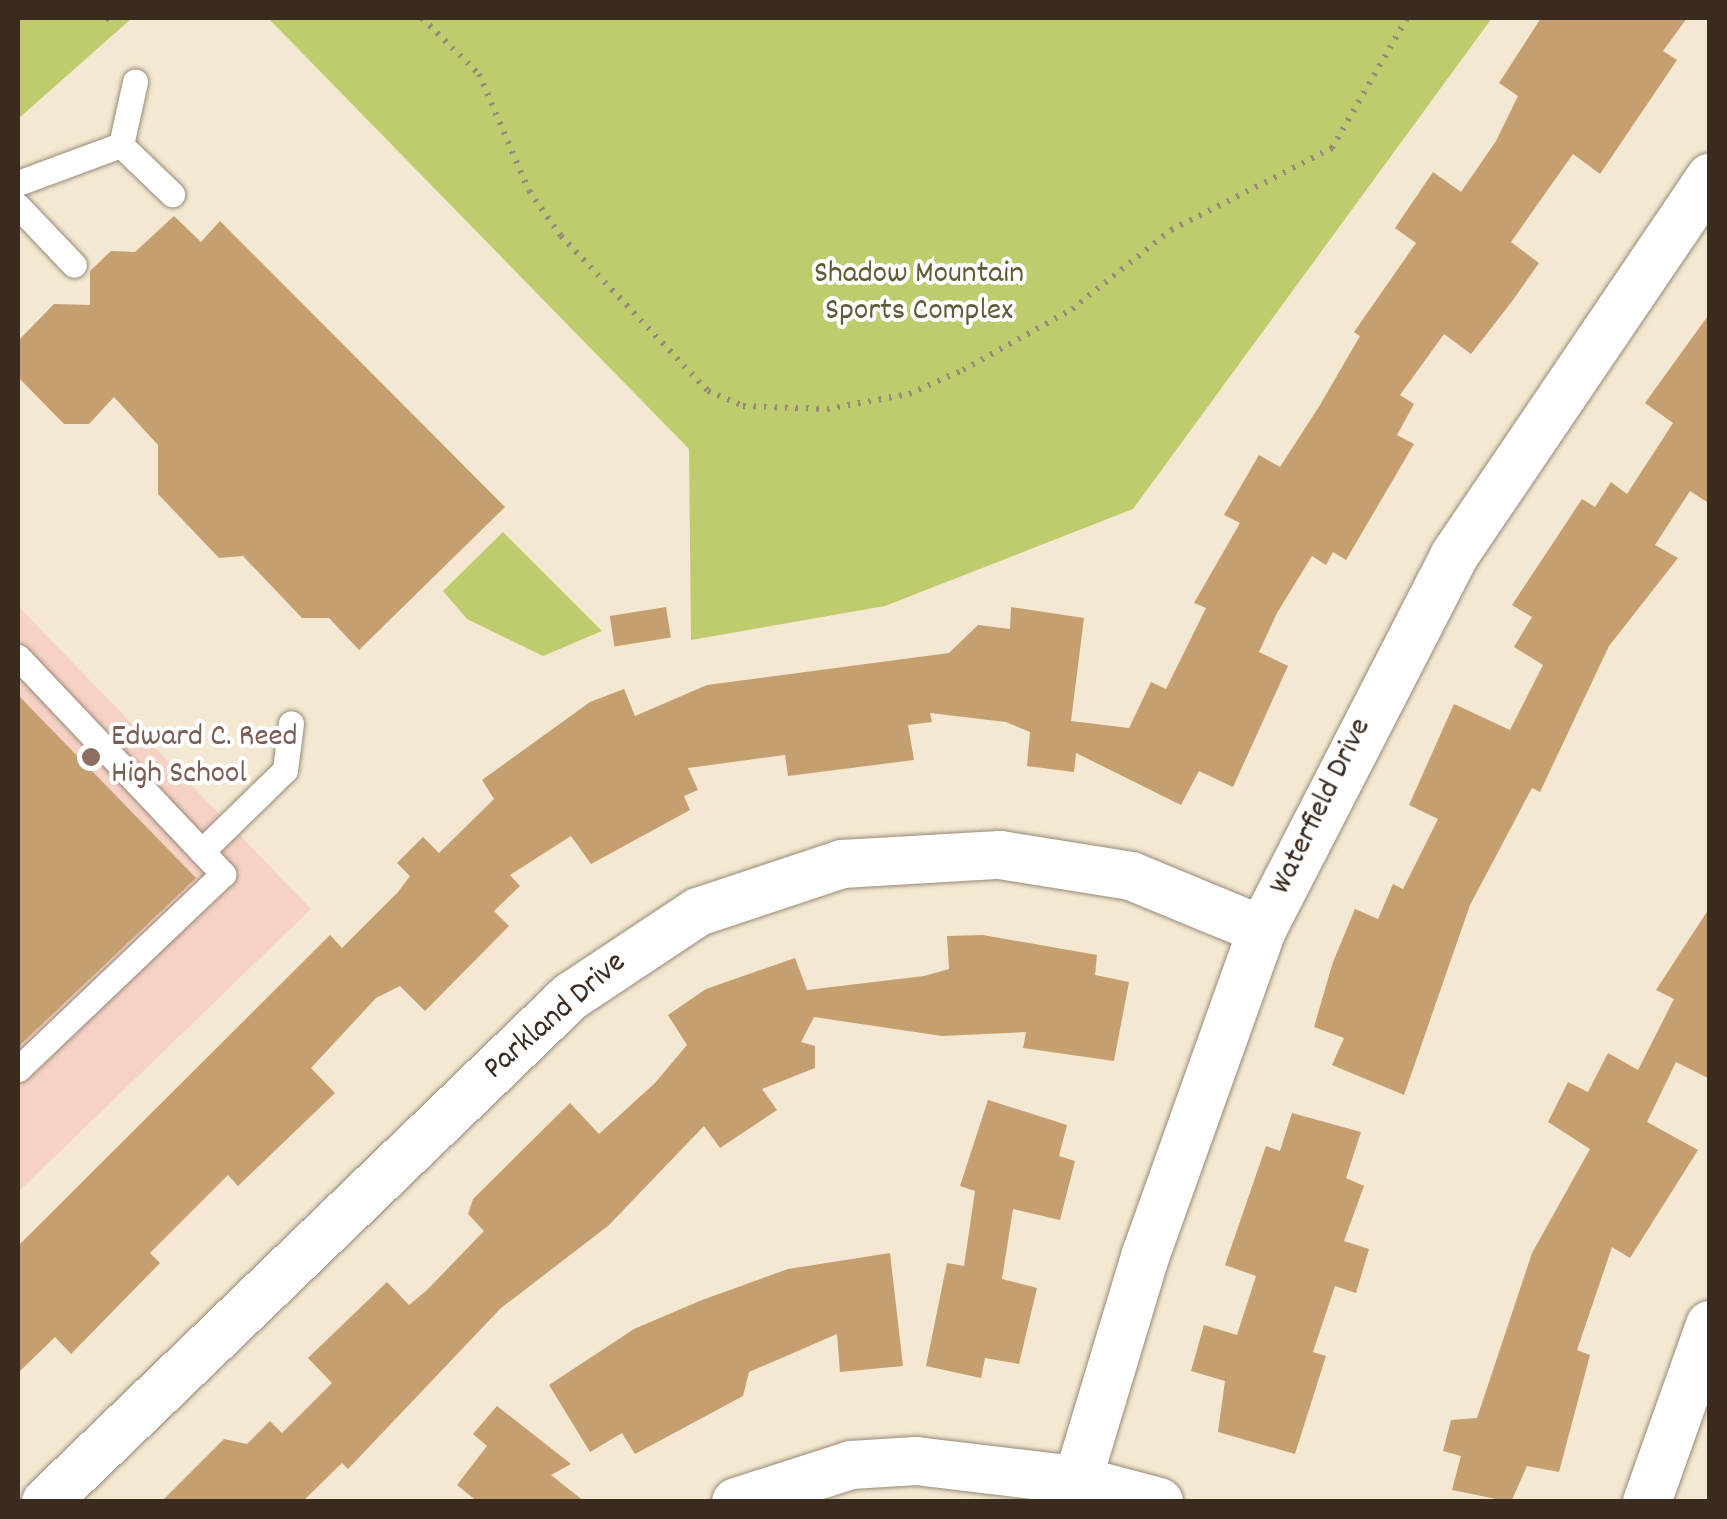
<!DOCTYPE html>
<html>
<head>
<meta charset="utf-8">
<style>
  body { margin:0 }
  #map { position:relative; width:1727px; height:1519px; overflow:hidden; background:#f4e8d2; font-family:Dekko,sans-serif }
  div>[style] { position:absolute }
  .built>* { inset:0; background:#f6d1c5 }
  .green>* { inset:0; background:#becc6e }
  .building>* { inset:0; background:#c59f70; transform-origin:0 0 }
  .path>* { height:6px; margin-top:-3px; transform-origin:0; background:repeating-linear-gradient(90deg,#988978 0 2.5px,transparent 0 10.5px) }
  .roads { filter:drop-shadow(0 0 2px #988978) drop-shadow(0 0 2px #988978) }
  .service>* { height:25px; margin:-12.5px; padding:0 12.5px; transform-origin:12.5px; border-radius:12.5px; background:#fff }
  .minor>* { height:48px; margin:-24px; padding:0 24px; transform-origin:24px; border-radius:24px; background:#fff }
  .dots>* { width:28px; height:28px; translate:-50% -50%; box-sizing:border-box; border:5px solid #fff; border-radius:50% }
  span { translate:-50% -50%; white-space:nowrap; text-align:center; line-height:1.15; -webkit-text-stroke:8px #fff; paint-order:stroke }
  .park-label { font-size:32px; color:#625b36 }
  .education-label { font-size:32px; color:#785e54 }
  .left { translate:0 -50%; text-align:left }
  .street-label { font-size:32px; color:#3b2a1e }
  .frame { position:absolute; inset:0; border:20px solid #3b2a1e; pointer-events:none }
</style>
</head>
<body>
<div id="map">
  <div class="built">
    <i style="clip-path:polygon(18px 606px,311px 909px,18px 1192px)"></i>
  </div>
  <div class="green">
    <i style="clip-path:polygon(18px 18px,132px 18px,18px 119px)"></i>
    <i style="clip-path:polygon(268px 18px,1492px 18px,1133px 509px,885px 606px,691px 640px,689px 449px)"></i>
    <i style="clip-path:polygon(503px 532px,602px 631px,543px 656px,467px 619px,443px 591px)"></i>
  </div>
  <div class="building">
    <i style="clip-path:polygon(1541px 18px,1687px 18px,1663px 51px,1677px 60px,1600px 174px,1573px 154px,1511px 242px,1539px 263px,1513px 300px,1471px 354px,1444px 334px,1400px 395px,1414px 404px,1397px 435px,1414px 444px,1346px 560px,1333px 552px,1326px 565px,1312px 556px,1277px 613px,1259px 652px,1288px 666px,1233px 787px,1199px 771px,1181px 805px,1076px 753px,1074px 772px,1027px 766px,1030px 732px,1006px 722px,930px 713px,932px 722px,908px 725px,914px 760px,788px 776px,785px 755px,688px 768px,698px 790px,684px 796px,690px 810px,591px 864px,571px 836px,510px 875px,520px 886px,494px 911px,509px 926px,425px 1011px,400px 986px,376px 998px,311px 1068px,335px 1093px,238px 1186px,228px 1175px,150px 1253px,160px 1263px,71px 1354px,55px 1337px,18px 1373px,18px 1246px,330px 935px,342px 948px,398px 892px,410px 876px,397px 863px,423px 837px,439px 853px,494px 799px,482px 780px,590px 702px,624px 689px,635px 716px,707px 685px,949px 653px,978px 625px,1010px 629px,1011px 607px,1084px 618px,1071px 721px,1129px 728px,1151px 682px,1166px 689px,1206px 608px,1194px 603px,1240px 523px,1224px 515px,1259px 455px,1280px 467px,1320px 405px,1360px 336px,1354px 332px,1416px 243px,1395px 228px,1433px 172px,1461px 192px,1496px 141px,1518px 96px,1499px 83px)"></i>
    <i style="clip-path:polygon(174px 216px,201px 242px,220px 221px,505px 507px,359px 650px,329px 618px,302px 618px,243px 556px,219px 558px,158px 494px,158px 445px,114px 397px,89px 424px,64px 424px,18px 377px,18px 341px,54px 304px,90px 305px,90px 271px,111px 251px,135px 252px)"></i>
    <i style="clip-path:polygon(1710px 313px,1710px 504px,1690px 491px,1655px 545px,1678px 558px,1609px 646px,1540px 792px,1532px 788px,1470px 905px,1404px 1095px,1332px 1065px,1344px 1038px,1314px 1027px,1333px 962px,1355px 909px,1378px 919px,1393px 884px,1403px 889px,1438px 819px,1409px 805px,1454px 704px,1510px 730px,1543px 665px,1514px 647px,1532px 617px,1512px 605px,1582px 499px,1595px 507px,1611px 482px,1627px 494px,1673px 423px,1645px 403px)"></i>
    <i style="left:666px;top:607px;width:31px;height:57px;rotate:81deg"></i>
    <i style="clip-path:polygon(18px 695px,196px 878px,18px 1047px)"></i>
    <i style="clip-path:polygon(1710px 907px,1710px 1079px,1676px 1062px,1647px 1122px,1698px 1150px,1630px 1258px,1612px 1247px,1577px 1350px,1590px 1355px,1559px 1472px,1527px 1466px,1511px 1502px,1452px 1490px,1461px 1456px,1443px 1451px,1451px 1420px,1477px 1418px,1532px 1253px,1590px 1149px,1548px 1122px,1568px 1082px,1588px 1092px,1608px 1053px,1638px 1070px,1674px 999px,1656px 990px)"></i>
    <i style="clip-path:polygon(983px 935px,1097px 955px,1095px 975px,1129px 982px,1114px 1061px,1023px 1048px,1026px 1032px,942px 1036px,814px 1017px,801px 1042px,815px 1046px,815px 1068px,762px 1089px,777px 1110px,720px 1148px,704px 1126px,608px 1226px,501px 1308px,348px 1469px,342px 1463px,302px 1502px,161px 1502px,224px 1439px,247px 1444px,270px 1421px,282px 1433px,332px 1383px,308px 1358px,387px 1282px,409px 1305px,427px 1290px,484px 1231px,468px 1214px,473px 1199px,570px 1103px,599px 1134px,655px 1083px,687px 1045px,668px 1015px,706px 989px,795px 958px,807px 990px,924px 976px,949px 969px,947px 936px)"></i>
    <i style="clip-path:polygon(988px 1100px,1067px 1125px,1059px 1156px,1075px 1161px,1060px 1220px,1013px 1209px,1002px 1279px,1037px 1288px,1019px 1364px,985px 1358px,981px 1378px,926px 1366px,947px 1263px,964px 1266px,975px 1191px,960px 1186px)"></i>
    <i style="clip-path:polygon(1292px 1113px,1361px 1132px,1346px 1178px,1364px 1186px,1344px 1241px,1369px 1249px,1356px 1293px,1335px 1286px,1313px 1352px,1326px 1356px,1295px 1454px,1218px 1432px,1225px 1381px,1191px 1371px,1204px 1325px,1237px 1335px,1256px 1276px,1225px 1265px,1266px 1146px,1280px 1151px)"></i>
    <i style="clip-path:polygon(890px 1253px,903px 1366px,840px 1372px,837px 1334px,749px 1372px,743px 1396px,635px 1454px,622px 1433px,590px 1452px,549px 1385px,634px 1329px,702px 1300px,788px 1269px)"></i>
    <i style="clip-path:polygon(497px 1406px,571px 1464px,551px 1475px,585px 1502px,478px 1502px,457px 1485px,487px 1446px,473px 1434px)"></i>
  </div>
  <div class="path">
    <i style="left:108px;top:18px;width:9px;rotate:49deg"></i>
    <i style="left:422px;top:18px;width:80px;rotate:44.5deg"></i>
    <i style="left:479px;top:74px;width:127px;rotate:66.9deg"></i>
    <i style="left:529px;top:191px;width:55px;rotate:54.6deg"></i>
    <i style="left:561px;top:236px;width:214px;rotate:46.5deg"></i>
    <i style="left:708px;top:391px;width:38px;rotate:23deg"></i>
    <i style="left:743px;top:406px;width:84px;rotate:2deg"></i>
    <i style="left:827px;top:409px;width:83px;rotate:-10.4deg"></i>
    <i style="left:909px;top:394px;width:59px;rotate:-24deg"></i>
    <i style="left:963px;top:370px;width:125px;rotate:-29.2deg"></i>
    <i style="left:1072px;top:309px;width:127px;rotate:-38.6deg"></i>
    <i style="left:1171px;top:230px;width:181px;rotate:-27deg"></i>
    <i style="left:1332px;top:148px;width:150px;rotate:-60deg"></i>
  </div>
  <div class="roads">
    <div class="service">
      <i style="left:121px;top:145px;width:71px;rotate:43.9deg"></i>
      <i style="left:121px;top:145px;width:65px;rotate:-77.5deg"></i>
      <i style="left:18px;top:183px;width:110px;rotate:-20.3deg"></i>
      <i style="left:18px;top:206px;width:81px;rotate:46.5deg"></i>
      <i style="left:18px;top:657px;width:299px;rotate:46.6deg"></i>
      <i style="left:223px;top:874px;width:283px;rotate:136.4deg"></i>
      <i style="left:202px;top:851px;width:116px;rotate:-44.3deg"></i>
      <i style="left:285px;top:770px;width:47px;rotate:-82.7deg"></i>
    </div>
    <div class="minor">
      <i style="left:46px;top:1502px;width:728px;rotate:-43.94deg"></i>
      <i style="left:570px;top:997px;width:154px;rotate:-33.6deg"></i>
      <i style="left:698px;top:912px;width:152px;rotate:-18.4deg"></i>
      <i style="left:842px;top:864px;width:158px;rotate:-3.3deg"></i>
      <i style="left:1000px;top:855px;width:133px;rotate:9.1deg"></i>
      <i style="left:1131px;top:876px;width:142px;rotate:22.4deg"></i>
      <i style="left:736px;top:1502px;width:121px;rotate:-17.8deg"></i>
      <i style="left:851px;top:1465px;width:65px;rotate:-3.5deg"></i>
      <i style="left:916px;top:1461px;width:161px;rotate:6.8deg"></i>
      <i style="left:1076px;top:1480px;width:86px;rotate:14.8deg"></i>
      <i style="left:1071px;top:1502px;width:259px;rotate:-73.2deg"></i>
      <i style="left:1146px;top:1254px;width:344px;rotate:-70.3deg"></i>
      <i style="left:1262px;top:930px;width:420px;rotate:-62.8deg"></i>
      <i style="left:1454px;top:556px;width:457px;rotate:-55.9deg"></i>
      <i style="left:1647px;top:1502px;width:188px;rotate:-70.4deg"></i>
    </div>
  </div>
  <div class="dots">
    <i style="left:91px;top:757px;background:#8d6e63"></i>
  </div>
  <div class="park-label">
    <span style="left:919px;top:294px">Shadow Mountain<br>Sports Complex</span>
  </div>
  <div class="education-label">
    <span class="left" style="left:111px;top:757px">Edward C. Reed<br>High School</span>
  </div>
  <div class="street-label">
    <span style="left:1322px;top:807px;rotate:-64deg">Waterfield Drive</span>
    <span style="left:556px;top:1017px;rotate:-41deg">Parkland Drive</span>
  </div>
  <div class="frame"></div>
</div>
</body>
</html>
